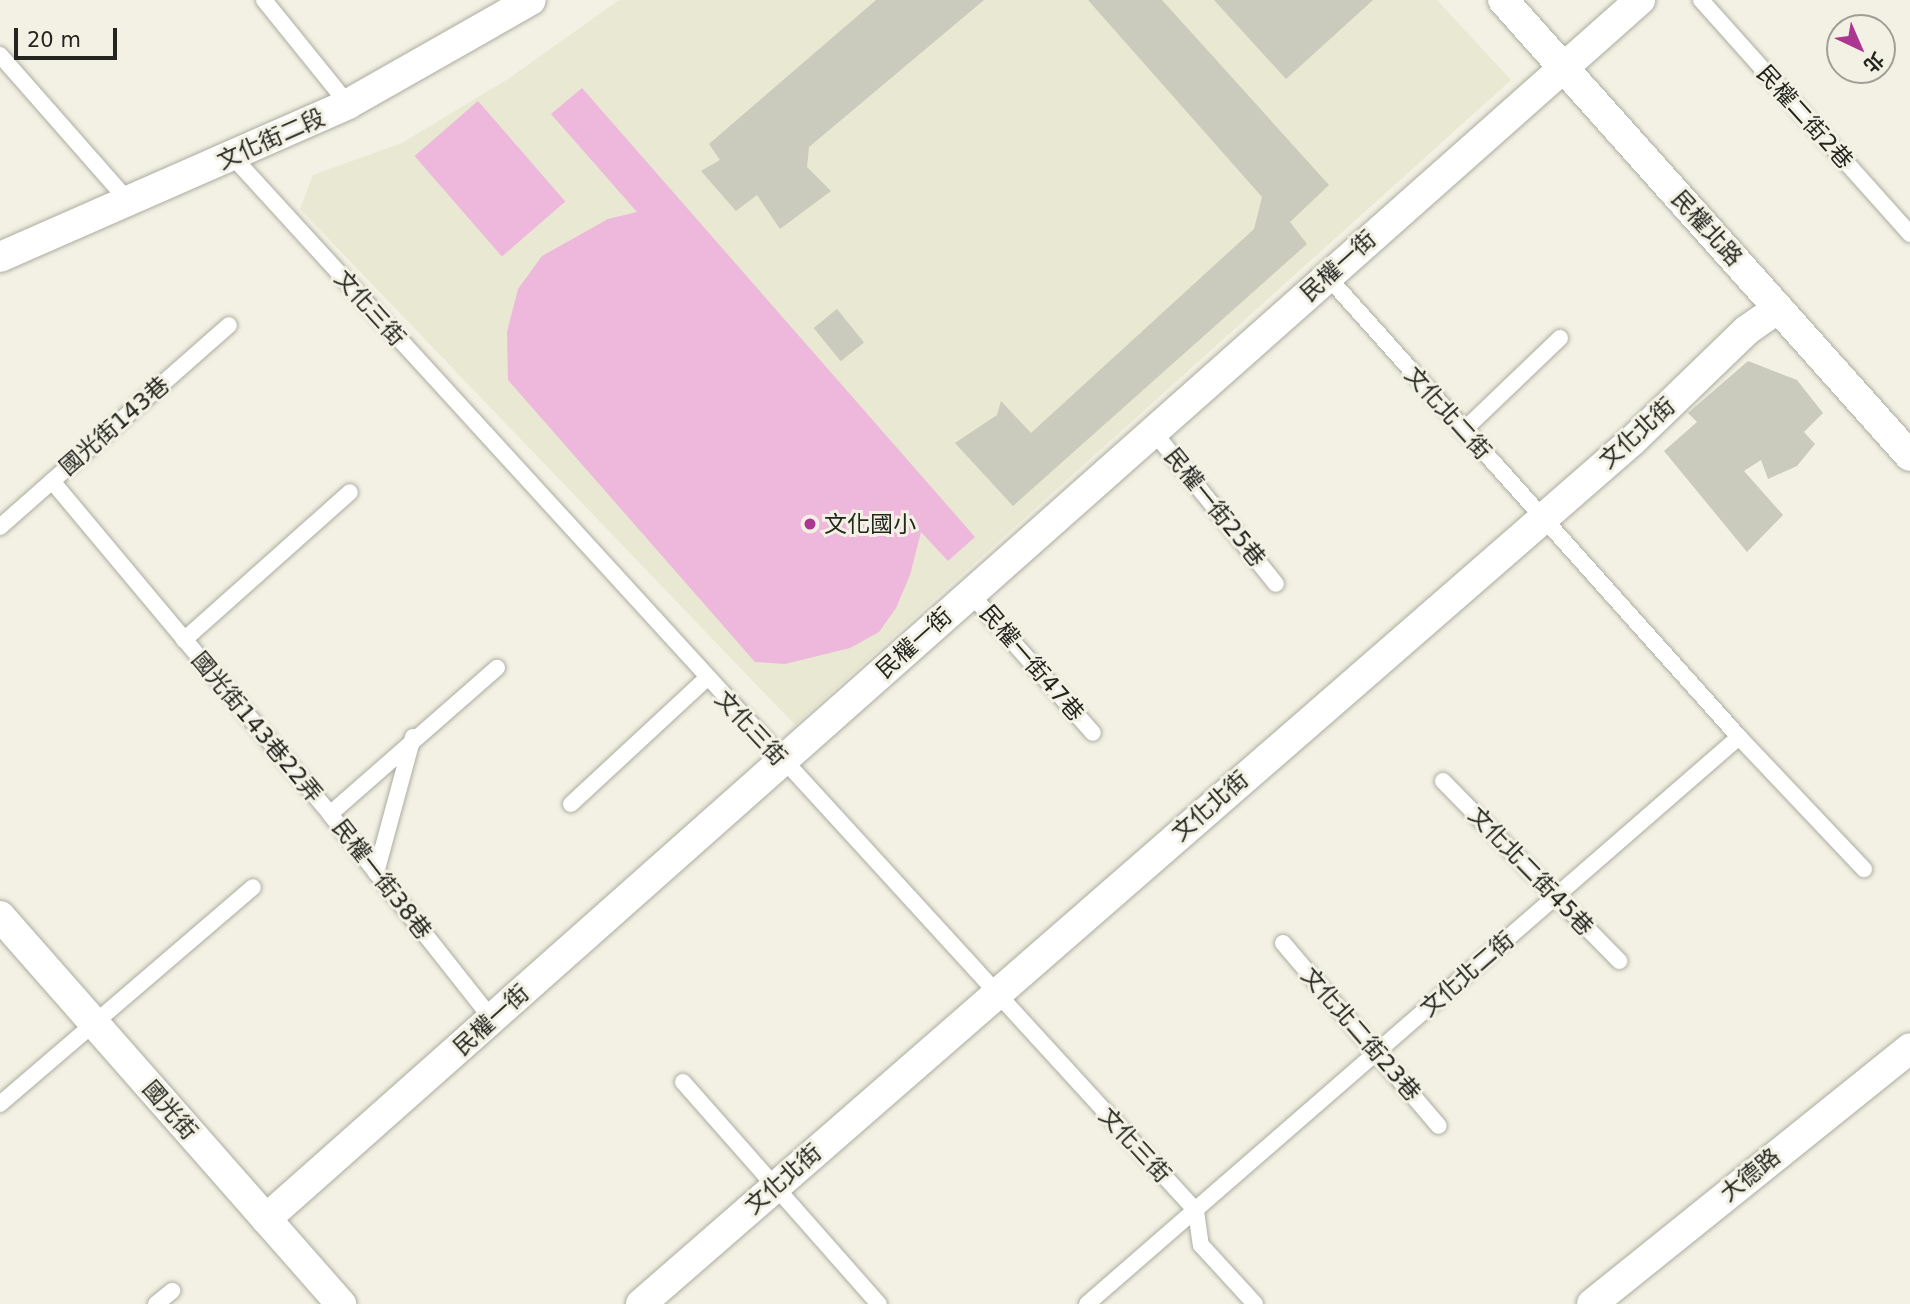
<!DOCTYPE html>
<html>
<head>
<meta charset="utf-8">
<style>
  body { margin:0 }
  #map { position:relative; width:1910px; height:1304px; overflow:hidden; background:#f2f1e4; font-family:"DejaVu Sans","Noto Sans TC",sans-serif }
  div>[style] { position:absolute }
  .built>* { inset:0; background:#e8e8d3 }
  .green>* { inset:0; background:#eeb7dc; transform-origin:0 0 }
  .building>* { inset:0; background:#cacabd; transform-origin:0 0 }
  .roads { filter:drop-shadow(0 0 2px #acac9f) drop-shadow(0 0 2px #acac9f) }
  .lane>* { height:16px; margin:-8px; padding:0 8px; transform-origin:8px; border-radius:8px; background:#fff }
  .street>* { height:30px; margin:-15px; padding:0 15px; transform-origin:15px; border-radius:15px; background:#fff }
  .dots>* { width:19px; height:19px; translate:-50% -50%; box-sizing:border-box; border:4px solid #f2f1e4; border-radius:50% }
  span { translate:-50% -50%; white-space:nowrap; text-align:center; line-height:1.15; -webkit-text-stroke:6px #f2f1e4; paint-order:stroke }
  .street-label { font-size:23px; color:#252520 }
  .poi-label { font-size:23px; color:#252520 }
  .left { translate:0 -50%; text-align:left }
  .north { position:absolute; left:1826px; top:14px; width:70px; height:70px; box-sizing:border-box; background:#f2f1e4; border:2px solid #a09f96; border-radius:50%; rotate:136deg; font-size:19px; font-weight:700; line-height:28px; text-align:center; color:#252520 }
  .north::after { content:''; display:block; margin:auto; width:24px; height:32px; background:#ac3790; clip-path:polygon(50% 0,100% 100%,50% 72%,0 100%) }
  .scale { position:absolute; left:14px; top:28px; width:103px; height:32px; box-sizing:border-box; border:4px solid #252520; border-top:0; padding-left:9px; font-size:21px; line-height:24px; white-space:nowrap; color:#252520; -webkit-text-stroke:5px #f2f1e4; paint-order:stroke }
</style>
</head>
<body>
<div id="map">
  <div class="built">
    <i style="clip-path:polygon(619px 0,1437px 0,1511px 80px,795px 725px,300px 209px,313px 175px,402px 143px,508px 79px)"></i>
  </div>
  <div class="green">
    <i style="clip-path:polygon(582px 88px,975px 537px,948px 561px,921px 532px,910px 575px,896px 608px,879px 632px,850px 648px,785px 664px,755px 662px,508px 380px,507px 332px,518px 289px,542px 256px,608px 219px,637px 212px,551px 114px)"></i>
    <i style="left:478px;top:101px;width:133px;height:84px;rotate:49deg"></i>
  </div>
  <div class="building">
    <i style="clip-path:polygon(876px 0,984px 0,809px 147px,807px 167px,831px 191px,780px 229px,757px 195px,736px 211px,701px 171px,720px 160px,709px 144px)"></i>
    <i style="clip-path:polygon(1088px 0,1162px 0,1329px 185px,1290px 222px,1307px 244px,1013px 506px,955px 443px,997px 415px,1001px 401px,1031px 433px,1254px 229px,1262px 197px)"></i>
    <i style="clip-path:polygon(1214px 0,1373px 0,1286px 79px)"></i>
    <i style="left:837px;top:309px;width:43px;height:30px;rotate:51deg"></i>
    <i style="clip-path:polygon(1748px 361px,1797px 380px,1823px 413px,1804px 432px,1815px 444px,1797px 466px,1768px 479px,1761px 460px,1744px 471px,1783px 515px,1747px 552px,1664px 451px,1697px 422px,1688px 413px)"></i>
  </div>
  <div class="roads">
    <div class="lane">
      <i style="left:264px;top:0;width:134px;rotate:51.1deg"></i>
      <i style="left:1701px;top:0;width:314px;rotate:48.2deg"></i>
      <i style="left:0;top:55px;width:196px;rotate:48.7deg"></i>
      <i style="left:233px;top:157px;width:1428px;rotate:47.58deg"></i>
      <i style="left:1196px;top:1211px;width:34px;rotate:82deg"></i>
      <i style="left:1201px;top:1245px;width:80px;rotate:47.5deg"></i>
      <i style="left:1464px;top:430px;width:133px;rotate:-43.8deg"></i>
      <i style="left:1153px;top:431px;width:196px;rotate:51.2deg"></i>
      <i style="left:52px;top:481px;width:434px;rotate:50.1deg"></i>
      <i style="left:0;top:527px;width:305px;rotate:-41.4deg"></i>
      <i style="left:970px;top:593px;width:186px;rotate:48.7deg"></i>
      <i style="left:184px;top:640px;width:222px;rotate:-41.7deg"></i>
      <i style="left:1739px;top:737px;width:182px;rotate:46.6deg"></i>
      <i style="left:1443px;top:781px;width:252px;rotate:45.6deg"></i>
      <i style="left:571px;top:804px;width:184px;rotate:-42.8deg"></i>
      <i style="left:376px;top:873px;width:141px;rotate:-74.8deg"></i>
      <i style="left:1283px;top:943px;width:240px;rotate:49.6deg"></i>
      <i style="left:492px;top:1019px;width:261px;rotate:-128.3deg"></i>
      <i style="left:330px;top:814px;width:222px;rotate:-41.2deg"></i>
      <i style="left:683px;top:1082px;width:296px;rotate:48.6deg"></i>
      <i style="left:0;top:1104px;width:333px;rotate:-40.6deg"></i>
      <i style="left:156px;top:1304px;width:21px;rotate:-39deg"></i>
      <i style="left:1087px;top:1304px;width:864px;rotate:-41.01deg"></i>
      <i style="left:1739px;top:737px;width:618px;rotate:-131.79deg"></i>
    </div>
    <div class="street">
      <i style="left:1503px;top:0;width:611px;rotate:48.25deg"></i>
      <i style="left:0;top:257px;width:380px;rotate:-23.7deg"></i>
      <i style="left:348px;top:104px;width:210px;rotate:-29.6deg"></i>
      <i style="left:0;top:916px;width:517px;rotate:48.69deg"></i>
      <i style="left:266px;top:1219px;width:1837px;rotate:-41.58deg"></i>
      <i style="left:641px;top:1304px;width:1313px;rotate:-41.05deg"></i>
      <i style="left:1631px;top:442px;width:161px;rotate:-44deg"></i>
      <i style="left:1747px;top:330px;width:38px;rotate:-35deg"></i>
      <i style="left:1592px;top:1304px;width:408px;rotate:-38.8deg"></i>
    </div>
  </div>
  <div class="dots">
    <i style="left:810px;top:524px;background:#ac3790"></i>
  </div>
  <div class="street-label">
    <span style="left:1805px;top:117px;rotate:48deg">民權二街2巷</span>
    <span style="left:271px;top:139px;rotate:-24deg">文化街二段</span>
    <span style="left:1707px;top:228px;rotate:48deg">民權北路</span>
    <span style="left:1338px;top:266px;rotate:-42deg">民權一街</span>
    <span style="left:370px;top:308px;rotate:48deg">文化三街</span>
    <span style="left:1448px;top:413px;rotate:48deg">文化北二街</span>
    <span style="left:114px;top:426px;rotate:-41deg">國光街143巷</span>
    <span style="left:1637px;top:433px;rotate:-42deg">文化北街</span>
    <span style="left:1215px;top:507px;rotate:51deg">民權一街25巷</span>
    <span style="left:914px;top:643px;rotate:-42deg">民權一街</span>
    <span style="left:1032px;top:663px;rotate:49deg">民權一街47巷</span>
    <span style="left:257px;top:727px;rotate:50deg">國光街143巷22弄</span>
    <span style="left:751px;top:728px;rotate:47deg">文化三街</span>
    <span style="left:1210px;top:806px;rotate:-41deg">文化北街</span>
    <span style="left:1531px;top:871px;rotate:46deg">文化北二街45巷</span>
    <span style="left:382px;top:879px;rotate:52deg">民權一街38巷</span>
    <span style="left:1467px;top:974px;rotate:-41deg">文化北二街</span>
    <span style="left:491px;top:1020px;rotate:-42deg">民權一街</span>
    <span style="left:1361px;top:1034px;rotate:49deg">文化北二街23巷</span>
    <span style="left:170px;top:1110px;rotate:49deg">國光街</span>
    <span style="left:1135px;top:1145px;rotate:47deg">文化三街</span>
    <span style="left:1750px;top:1175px;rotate:-39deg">大德路</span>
    <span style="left:783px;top:1179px;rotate:-41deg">文化北街</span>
  </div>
  <div class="poi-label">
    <span class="left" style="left:824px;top:524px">文化國小</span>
  </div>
  <div class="north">北</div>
  <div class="scale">20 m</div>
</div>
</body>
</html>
